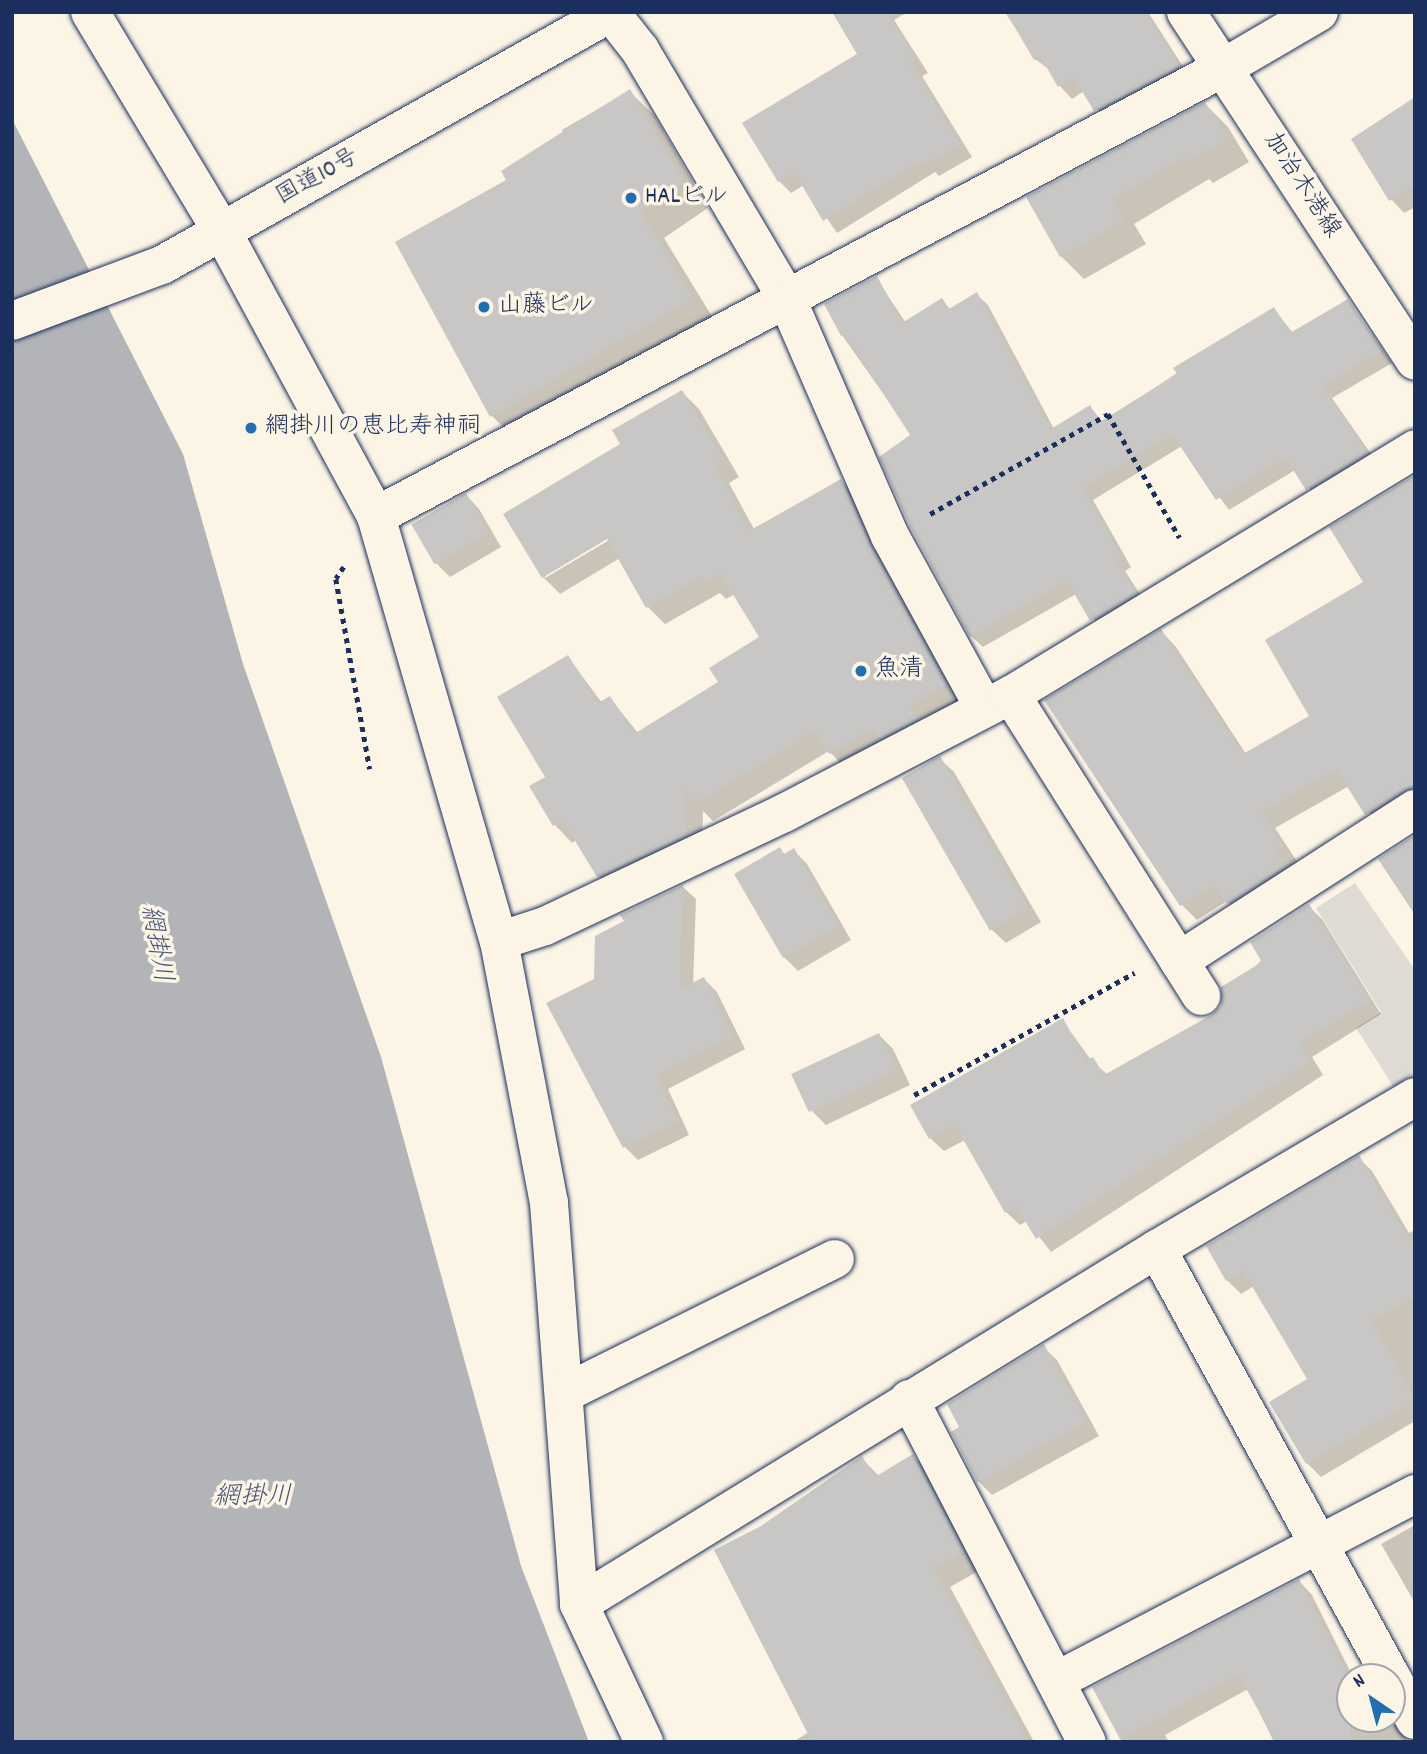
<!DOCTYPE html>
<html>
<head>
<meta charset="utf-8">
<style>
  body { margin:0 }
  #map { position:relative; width:1427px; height:1754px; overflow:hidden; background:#fcf5e5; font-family:Dekko,"Klee One",sans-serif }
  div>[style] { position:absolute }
  .green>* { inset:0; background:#dfdbd4 }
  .water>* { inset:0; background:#b2b4b8 }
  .shadow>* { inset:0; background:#0003 }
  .building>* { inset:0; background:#c8c7c6; transform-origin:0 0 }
  .path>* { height:4.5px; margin-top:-2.25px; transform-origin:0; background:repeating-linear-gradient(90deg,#1b2f5e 0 5px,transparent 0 10px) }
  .roads { filter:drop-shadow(0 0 2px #1b2f5e) drop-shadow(0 0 2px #1b2f5e) }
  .minor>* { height:38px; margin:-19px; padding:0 19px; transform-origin:19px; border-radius:19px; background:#fcf5e5 }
  .major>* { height:38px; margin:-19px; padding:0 19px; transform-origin:19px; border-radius:19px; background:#fcf5e5 }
  .highway>* { height:38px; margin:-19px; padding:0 19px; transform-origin:19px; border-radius:19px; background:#fcf5e5 }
  .dots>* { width:19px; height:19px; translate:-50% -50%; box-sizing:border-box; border:4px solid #fcf5e5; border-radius:50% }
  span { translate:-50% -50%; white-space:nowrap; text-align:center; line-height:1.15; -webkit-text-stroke:7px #fcf5e5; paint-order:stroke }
  .street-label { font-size:24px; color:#1b2f5e }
  .poi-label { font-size:24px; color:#1b2f5e }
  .left { translate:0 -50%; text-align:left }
  .water-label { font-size:26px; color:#485779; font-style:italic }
  .frame { position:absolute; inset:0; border:14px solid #1b2f5e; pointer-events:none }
  .north { position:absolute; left:1336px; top:1663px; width:70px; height:70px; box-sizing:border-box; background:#fcf5e5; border:2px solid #a2a6af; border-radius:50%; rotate:325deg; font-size:19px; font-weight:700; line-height:28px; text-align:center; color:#1b2f5e }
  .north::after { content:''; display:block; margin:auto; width:24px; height:32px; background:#1f6fb2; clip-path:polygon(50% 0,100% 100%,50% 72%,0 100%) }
</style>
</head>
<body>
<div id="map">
  <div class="green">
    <i style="clip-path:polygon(1355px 883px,1415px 970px,1415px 1080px,1397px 1092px,1356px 1028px,1381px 1012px,1316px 908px)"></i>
  </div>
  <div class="water">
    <i style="clip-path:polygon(12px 119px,183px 454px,243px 664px,381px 1057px,521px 1566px,589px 1742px,12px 1742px)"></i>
  </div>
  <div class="shadow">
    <i style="clip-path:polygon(834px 12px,908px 12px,894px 20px,928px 73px,922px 76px,972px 157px,939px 176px,935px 172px,837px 233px,804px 185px,791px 193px,779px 181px,860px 55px)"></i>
    <i style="clip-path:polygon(1005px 12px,1148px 12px,1191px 79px,1108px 123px,1084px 91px,1072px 99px,1060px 86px,1050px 70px,1035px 59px)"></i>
    <i style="clip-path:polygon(629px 91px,654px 115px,708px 208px,664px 238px,716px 323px,516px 440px,492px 416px,509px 181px,564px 135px,562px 130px)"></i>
    <i style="clip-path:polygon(1415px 100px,1415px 207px,1404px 213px,1391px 199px)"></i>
    <i style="clip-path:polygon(1205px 104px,1228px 127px,1249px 162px,1213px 183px,1209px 179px,1134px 224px,1146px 244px,1084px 279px,1061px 256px,1028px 198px)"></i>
    <i style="clip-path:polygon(876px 278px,906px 323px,942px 300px,951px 310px,976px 294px,988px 305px,1054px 429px,1090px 407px,1103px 422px,1274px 309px,1293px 333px,1348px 301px,1392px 363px,1332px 398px,1378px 464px,1319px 500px,1295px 470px,1229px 510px,1182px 446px,1093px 500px,1131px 567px,1125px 571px,1147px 605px,1103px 632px,1076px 594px,983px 647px,971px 636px,913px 436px,842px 335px)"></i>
    <i style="clip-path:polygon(evenodd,682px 392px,699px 409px,739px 477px,729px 483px,754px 529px,841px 481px,858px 498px,963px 703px,847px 770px,829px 751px,713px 821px,703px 811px,702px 853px,616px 893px,598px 876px,576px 840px,572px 843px,555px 825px,532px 786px,548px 777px,568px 657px,602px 703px,610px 698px,638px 733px,720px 682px,761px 638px,735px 594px,726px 599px,720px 593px,665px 624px,648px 607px,620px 558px,560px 594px,543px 577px,622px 444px,682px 392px,614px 533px,616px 536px,545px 578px,545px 574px,614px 533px)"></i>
    <i style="clip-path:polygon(1415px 477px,1415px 794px,1382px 829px,1349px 786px,1275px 828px,1298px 863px,1243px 918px,1227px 901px,1197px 920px,1182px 905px,1047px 701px,1161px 631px,1176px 647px,1246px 754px,1312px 716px,1365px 582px)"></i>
    <i style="clip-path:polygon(466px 495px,479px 509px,501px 547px,450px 577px,436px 563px)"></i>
    <i style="clip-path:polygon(940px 759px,954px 772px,1041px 922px,1006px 943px,992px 930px)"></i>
    <i style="clip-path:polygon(780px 849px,785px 855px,793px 850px,807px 864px,851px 940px,798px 971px,784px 957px,736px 874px)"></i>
    <i style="clip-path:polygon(683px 887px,696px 899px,693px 985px,704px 979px,717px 992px,745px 1049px,668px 1089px,689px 1135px,638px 1160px,625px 1147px,548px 1003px,596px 981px,627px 922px,623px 915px)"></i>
    <i style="clip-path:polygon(1308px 906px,1322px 919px,1381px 1014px,1312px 1057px,1323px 1075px,1051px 1252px,1027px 1221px,1020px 1225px,1006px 1212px,965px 1140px,944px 1151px,930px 1138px,1062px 1020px,1091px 1060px,1108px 1075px,1214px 1015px)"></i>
    <i style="clip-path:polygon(879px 1035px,893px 1049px,910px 1085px,826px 1125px,812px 1111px)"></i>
    <i style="clip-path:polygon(1359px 1158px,1372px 1171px,1409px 1233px,1415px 1230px,1415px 1421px,1321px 1477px,1307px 1463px,1309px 1379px,1254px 1286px,1241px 1294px,1227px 1280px)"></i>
    <i style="clip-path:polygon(1043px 1347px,1057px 1360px,1099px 1436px,992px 1495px,978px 1481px,961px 1427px)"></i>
    <i style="clip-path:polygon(913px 1456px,931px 1474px,980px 1570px,950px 1587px,1034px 1742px,793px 1742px,809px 1732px,762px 1528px,861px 1458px,879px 1476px)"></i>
    <i style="clip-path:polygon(1415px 1525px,1415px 1603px,1381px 1544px)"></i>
    <i style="clip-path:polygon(1299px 1581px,1312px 1595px,1353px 1677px,1350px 1719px,1392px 1719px,1392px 1715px,1408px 1742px,1274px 1742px,1248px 1689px,1165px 1735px,1169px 1742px,1122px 1742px,1094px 1688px)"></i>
  </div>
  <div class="building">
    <i style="clip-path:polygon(832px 12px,887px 12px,917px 60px,911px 63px,960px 144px,925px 165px,922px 160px,823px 221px,794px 172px,778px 182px,742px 123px,857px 54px)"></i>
    <i style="clip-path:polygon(1006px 12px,1145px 12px,1180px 66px,1094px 111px,1074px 78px,1058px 87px,1040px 56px,1034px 60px)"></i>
    <i style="clip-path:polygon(630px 89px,685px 183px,640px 212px,693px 298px,490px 417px,395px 242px,506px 180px,501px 171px)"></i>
    <i style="clip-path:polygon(1415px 97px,1415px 185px,1389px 201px,1351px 139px)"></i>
    <i style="clip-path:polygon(1205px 102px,1228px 138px,1189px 161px,1186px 156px,1112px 200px,1124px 221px,1060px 257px,1026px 197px)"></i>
    <i style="clip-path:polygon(877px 276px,902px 323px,942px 298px,949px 309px,977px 292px,1051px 429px,1090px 405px,1100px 422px,1177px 374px,1173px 368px,1274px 307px,1290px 333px,1348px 299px,1382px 351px,1322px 386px,1368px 452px,1306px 490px,1285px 457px,1216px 500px,1172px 434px,1083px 488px,1121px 555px,1115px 559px,1137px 593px,1090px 621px,1067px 581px,970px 637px,910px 526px,879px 457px,910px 435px,845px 334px,841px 336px,824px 304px)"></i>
    <i style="clip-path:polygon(682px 390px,723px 459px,713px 465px,749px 531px,841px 479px,871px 546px,946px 685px,911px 706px,918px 719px,879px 739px,873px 728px,829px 754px,815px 731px,694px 805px,686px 791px,685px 836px,597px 877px,563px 821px,553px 826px,529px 786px,545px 777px,497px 697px,568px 655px,598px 703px,610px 696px,634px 734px,718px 682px,709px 668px,759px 637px,721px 575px,707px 582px,703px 576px,646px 608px,607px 539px,542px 578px,503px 514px,620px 444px,612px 430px)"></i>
    <i style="clip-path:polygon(1415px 475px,1415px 787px,1365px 815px,1336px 769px,1261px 812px,1284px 847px,1276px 852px,1286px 866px,1227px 904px,1214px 885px,1180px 906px,1044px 700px,1161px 629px,1243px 754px,1309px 716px,1265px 640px,1363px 582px,1329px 527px)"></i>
    <i style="left:466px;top:493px;width:46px;height:63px;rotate:60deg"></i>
    <i style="left:940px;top:756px;width:176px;height:44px;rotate:60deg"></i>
    <i style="clip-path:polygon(1415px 835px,1415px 915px,1378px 859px)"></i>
    <i style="clip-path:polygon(780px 847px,784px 854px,794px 848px,839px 926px,783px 958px,734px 874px)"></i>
    <i style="clip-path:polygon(683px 885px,680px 989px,704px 977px,733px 1036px,656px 1076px,678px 1122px,623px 1148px,546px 1003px,594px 979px,595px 936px,624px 921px,620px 915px)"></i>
    <i style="clip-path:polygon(1309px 904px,1369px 1000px,1300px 1043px,1311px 1061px,1036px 1239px,1016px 1206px,1005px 1213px,955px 1125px,929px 1139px,910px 1105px,1063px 1018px,1086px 1061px,1093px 1057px,1104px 1075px,1213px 1014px,1221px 1006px,1221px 987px,1262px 962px,1250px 942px)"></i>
    <i style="left:879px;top:1033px;width:42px;height:97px;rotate:65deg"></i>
    <i style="clip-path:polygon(1359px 1155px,1415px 1249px,1415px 1297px,1371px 1320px,1415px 1400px,1306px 1464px,1269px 1402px,1307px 1379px,1243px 1271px,1226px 1281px,1206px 1246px)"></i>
    <i style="clip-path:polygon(1044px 1344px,1086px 1422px,977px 1482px,951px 1432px,959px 1427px,947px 1404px)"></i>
    <i style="clip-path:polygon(913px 1454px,963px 1551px,933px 1569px,1028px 1742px,812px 1742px,714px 1550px,761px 1526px,862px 1456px,875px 1477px)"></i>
    <i style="clip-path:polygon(1299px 1579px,1350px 1681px,1350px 1742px,1276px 1742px,1238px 1674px,1120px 1739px,1092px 1687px)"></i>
  </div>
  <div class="path">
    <i style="left:930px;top:514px;width:204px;rotate:-29.3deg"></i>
    <i style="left:1108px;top:414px;width:143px;rotate:59.9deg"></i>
    <i style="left:344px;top:567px;width:14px;rotate:124deg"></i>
    <i style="left:336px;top:579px;width:193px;rotate:79.9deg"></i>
    <i style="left:914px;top:1095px;width:252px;rotate:-29deg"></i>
  </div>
  <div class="roads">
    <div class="minor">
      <i style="left:90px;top:12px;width:258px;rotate:59deg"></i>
      <i style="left:223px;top:233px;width:322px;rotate:61.6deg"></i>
      <i style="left:376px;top:516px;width:442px;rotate:73.9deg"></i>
      <i style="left:499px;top:941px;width:267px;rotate:79.2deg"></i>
      <i style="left:549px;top:1203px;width:402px;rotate:85.7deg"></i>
      <i style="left:579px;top:1604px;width:153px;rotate:64.8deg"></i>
      <i style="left:610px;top:12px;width:48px;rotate:51.7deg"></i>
      <i style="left:640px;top:50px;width:287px;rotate:59.4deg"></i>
      <i style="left:786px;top:297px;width:261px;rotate:66.5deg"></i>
      <i style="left:890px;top:536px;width:196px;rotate:61.3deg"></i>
      <i style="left:376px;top:516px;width:958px;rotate:-27.88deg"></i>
      <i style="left:1223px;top:68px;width:111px;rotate:-30.3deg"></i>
      <i style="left:1011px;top:695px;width:356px;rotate:57.7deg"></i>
      <i style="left:499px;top:941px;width:48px;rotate:-18.1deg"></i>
      <i style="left:545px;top:926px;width:264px;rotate:-25.3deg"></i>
      <i style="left:784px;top:813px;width:256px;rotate:-27.5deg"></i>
      <i style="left:1011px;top:695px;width:473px;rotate:-31.3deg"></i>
      <i style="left:1179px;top:961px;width:281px;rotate:-32.8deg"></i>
      <i style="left:1157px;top:1249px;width:488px;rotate:61.3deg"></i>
      <i style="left:567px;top:1392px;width:299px;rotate:-26.4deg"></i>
      <i style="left:909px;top:1399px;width:386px;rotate:62.6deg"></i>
      <i style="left:579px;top:1604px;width:678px;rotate:-31.56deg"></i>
      <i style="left:1157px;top:1249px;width:299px;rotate:-30.5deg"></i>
      <i style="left:1392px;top:1678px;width:48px;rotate:61.3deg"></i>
      <i style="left:1056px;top:1681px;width:405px;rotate:-27.5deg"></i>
    </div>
    <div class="major">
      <i style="left:1186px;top:12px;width:417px;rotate:56.7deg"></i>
    </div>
    <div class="highway">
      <i style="left:12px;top:321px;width:160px;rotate:-20.5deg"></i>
      <i style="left:162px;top:265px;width:516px;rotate:-29.35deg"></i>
    </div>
  </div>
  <div class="dots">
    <i style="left:631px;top:198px;background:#1f6fb2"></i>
    <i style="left:484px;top:307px;background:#1f6fb2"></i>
    <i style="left:251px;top:428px;background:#1f6fb2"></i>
    <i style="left:861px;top:671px;background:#1f6fb2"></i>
  </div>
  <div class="street-label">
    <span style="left:318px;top:178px;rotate:-29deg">国道10号</span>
    <span style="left:1301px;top:186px;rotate:57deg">加治木港線</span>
  </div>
  <div class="poi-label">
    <span class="left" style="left:645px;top:198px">HALビル</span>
    <span class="left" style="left:498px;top:307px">山藤ビル</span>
    <span class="left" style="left:265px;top:428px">網掛川の恵比寿神祠</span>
    <span class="left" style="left:875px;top:671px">魚清</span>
  </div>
  <div class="water-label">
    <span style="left:155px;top:944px;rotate:80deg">網掛川</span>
    <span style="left:253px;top:1498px">網掛川</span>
  </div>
  <div class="frame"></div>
  <div class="north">N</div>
</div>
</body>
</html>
